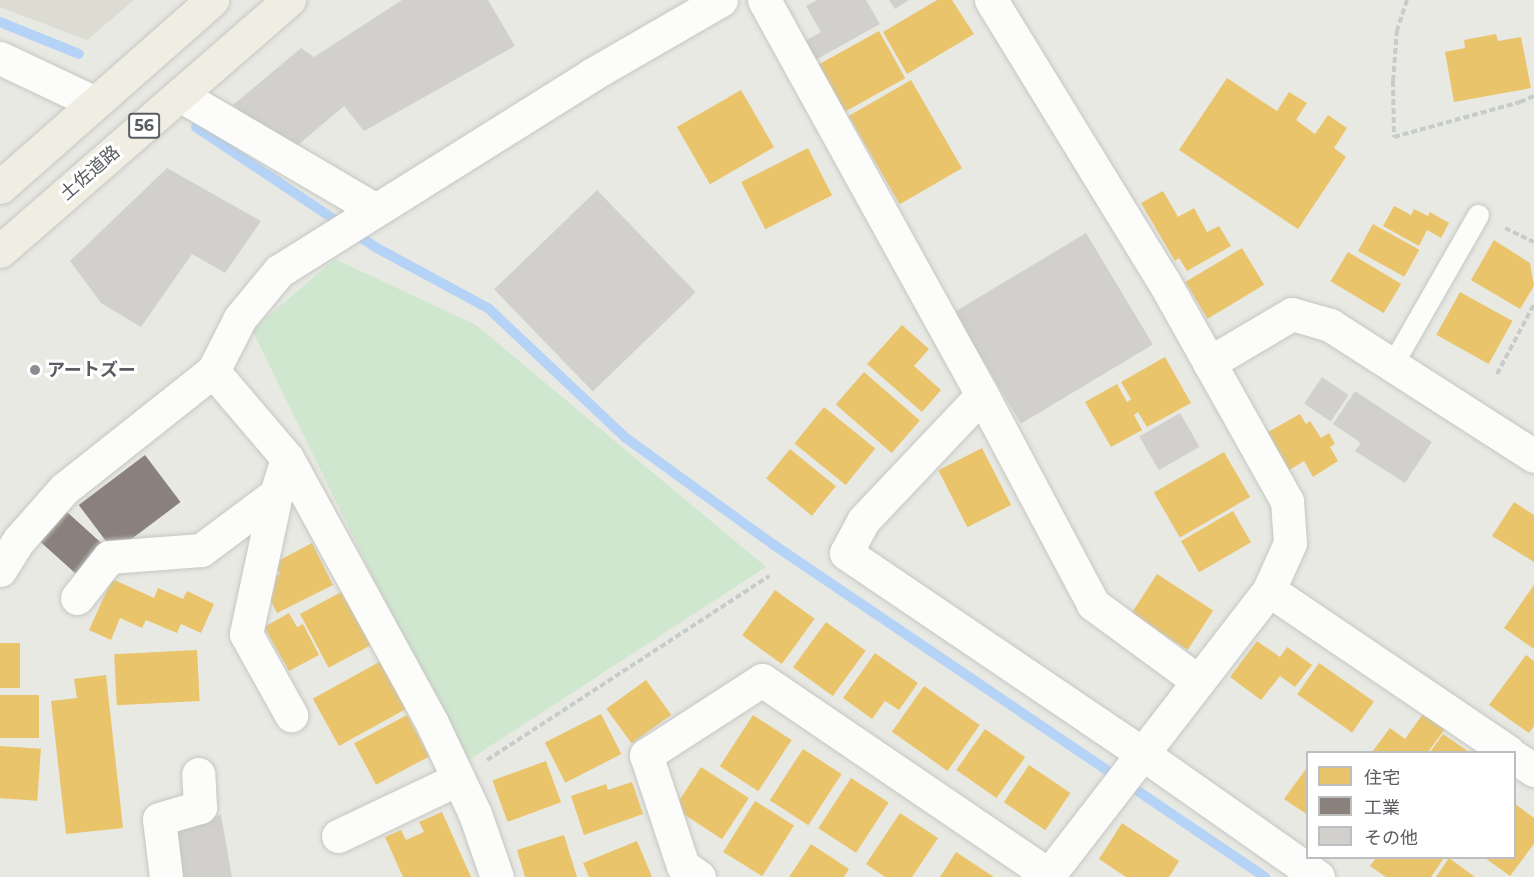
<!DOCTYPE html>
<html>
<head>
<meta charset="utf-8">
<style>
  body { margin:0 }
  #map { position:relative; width:1534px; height:877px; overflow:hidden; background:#e9e9e3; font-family:Montserrat,"Noto Sans JP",sans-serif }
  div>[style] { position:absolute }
  .education>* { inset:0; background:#dddcd2 }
  .green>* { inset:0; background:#d0e7cf }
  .homes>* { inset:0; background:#e9c46a; transform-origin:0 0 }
  .industry>* { inset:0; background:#8a817c; transform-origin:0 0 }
  .stream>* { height:10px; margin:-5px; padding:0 5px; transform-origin:5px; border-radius:5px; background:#b4d3f7 }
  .building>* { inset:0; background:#d1d0cd; transform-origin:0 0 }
  .path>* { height:4px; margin-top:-2px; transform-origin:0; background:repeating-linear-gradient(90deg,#c6ccc9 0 6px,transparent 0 9px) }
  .roads { filter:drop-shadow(0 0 2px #c5c6c4) drop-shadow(0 0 2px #c5c6c4) }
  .service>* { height:21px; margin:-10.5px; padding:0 10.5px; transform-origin:10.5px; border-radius:10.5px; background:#fcfcfb }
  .minor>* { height:33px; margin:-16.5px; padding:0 16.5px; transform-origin:16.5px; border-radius:16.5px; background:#fcfcfb }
  .trunk>* { height:33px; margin:-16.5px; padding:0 16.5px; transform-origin:16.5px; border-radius:16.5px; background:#f0eee2 }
  .dots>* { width:16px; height:16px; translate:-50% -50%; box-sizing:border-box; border:3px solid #fff; border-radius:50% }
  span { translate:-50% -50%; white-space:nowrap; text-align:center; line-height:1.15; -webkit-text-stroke:6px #fff; paint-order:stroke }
  .shield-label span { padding:2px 4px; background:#fff; border:2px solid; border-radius:4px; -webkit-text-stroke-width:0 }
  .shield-label { font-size:16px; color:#595c61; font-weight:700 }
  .street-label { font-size:18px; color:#595c61 }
  .poi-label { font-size:18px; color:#595c61; font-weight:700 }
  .left { translate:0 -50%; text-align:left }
  .legend { position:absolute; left:1306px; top:751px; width:210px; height:108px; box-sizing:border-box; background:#fff; border:2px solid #bdbec0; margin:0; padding:8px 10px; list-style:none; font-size:18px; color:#595c61 }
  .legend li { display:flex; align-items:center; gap:12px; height:30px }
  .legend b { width:30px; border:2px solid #bdbec0 }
</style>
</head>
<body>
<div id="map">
  <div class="education">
    <i style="clip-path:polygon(0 0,134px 0,87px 40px,0 7px)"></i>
  </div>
  <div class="green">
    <i style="clip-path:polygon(335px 259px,476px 325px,766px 567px,464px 763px,252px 330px)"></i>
  </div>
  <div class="homes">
    <i style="clip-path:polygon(937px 0,952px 0,974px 34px,907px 74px,883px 32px)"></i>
    <i style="left:879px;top:31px;width:54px;height:69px;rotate:61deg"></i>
    <i style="clip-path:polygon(1496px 34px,1498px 41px,1521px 37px,1531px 88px,1454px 102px,1445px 52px,1465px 48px,1464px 40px)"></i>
    <i style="clip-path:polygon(1227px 78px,1277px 111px,1289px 92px,1307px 103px,1296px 120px,1315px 134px,1328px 115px,1347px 128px,1334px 148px,1346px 157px,1298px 229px,1179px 150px)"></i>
    <i style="left:911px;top:80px;width:102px;height:72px;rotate:60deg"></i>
    <i style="left:741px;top:90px;width:66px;height:74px;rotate:60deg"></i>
    <i style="left:808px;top:148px;width:53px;height:75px;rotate:63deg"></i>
    <i style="clip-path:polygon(1163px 191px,1178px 217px,1194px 208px,1207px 232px,1219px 226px,1231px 246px,1187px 271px,1179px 258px,1175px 261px,1141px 203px)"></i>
    <i style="clip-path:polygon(1394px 206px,1411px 215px,1414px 209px,1428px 216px,1430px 212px,1449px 223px,1441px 238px,1427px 230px,1419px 246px,1383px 226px)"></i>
    <i style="left:1373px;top:224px;width:53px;height:31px;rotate:29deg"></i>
    <i style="clip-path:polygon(1494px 240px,1530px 263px,1534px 286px,1520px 309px,1471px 280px)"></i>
    <i style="left:1242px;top:248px;width:43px;height:66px;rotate:59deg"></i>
    <i style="left:1348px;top:252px;width:62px;height:34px;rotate:31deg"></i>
    <i style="left:1460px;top:292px;width:60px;height:49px;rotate:29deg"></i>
    <i style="clip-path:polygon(902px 325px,929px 349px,914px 366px,941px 390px,922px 412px,867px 364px)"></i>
    <i style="clip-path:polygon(1165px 357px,1191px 403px,1147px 427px,1138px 412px,1134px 415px,1142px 430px,1111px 447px,1085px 402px,1117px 384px,1127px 402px,1131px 399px,1121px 382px)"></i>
    <i style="left:864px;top:372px;width:74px;height:43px;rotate:41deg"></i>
    <i style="left:824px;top:407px;width:66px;height:47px;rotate:39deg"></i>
    <i style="clip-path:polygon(1300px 414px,1306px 424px,1310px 421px,1321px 438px,1329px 433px,1335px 444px,1330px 447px,1338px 461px,1313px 477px,1304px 461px,1288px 471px,1266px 433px)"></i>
    <i style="left:982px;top:448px;width:64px;height:49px;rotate:63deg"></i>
    <i style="left:790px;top:449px;width:59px;height:38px;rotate:39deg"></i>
    <i style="left:1224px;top:452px;width:52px;height:81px;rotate:60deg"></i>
    <i style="clip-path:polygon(1514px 502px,1534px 515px,1534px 562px,1492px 536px)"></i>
    <i style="left:1233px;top:511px;width:36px;height:60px;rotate:60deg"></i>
    <i style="clip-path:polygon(312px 543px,333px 585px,277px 613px,264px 588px,271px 579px,280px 574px,274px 563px)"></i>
    <i style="left:1157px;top:574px;width:67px;height:47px;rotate:33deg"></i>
    <i style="clip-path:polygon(112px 579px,154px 598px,158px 588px,183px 599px,187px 591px,214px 604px,201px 633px,181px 624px,177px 633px,146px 620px,142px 628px,120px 618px,111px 640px,89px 630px)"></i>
    <i style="clip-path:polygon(1534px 585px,1534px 649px,1504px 628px)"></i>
    <i style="left:345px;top:590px;width:61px;height:51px;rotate:62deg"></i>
    <i style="left:775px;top:590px;width:49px;height:56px;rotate:36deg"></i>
    <i style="clip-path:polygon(289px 613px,297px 627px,303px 624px,319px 655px,289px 671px,264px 627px)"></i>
    <i style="left:826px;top:622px;width:49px;height:56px;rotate:36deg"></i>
    <i style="clip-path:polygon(1257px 641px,1280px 657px,1287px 647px,1312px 665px,1295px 687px,1280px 676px,1261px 700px,1230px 677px)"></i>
    <i style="left:0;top:643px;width:20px;height:45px"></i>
    <i style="left:197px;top:650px;width:51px;height:83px;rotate:87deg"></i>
    <i style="clip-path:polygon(875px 653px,918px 683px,899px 710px,885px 701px,872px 719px,843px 698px)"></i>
    <i style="clip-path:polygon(1526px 655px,1534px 661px,1534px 726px,1529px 733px,1489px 705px)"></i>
    <i style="left:381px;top:661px;width:54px;height:78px;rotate:61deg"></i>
    <i style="left:1319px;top:663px;width:67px;height:38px;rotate:35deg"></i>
    <i style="clip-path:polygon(106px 675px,123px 828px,66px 834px,51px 701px,77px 698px,74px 679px)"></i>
    <i style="left:646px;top:680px;width:43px;height:49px;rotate:54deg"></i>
    <i style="left:924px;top:686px;width:68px;height:56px;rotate:35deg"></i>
    <i style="left:0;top:695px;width:39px;height:43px"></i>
    <i style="left:601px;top:714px;width:45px;height:63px;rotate:63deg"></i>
    <i style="clip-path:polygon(1423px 714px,1445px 729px,1428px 752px,1372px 752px,1390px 728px,1405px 739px)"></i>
    <i style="left:407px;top:715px;width:47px;height:60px;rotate:62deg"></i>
    <i style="left:753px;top:715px;width:46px;height:61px;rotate:33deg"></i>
    <i style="left:985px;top:729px;width:49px;height:50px;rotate:35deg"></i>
    <i style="clip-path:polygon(1443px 734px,1469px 752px,1430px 752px)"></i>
    <i style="left:0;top:746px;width:41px;height:52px;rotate:4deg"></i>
    <i style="left:803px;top:749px;width:46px;height:61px;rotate:33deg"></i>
    <i style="left:546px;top:761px;width:44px;height:57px;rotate:70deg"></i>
    <i style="left:1029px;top:765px;width:50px;height:45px;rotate:34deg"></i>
    <i style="clip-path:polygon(1308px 766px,1308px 815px,1284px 799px)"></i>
    <i style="left:701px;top:767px;width:57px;height:49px;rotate:33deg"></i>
    <i style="left:851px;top:778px;width:45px;height:60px;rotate:33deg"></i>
    <i style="clip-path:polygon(632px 782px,643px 814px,584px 835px,571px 796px,606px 784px,608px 790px)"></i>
    <i style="left:755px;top:801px;width:46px;height:60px;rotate:32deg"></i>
    <i style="clip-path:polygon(1514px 803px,1534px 818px,1534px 844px,1510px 876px,1485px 858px,1514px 858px)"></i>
    <i style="clip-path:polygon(442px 812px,471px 877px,403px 877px,385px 837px,401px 830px,406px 840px,424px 832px,419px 822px)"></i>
    <i style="clip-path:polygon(900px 813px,938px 838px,912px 877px,885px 877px,866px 864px)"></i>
    <i style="clip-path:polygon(1122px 823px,1179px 861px,1169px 877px,1126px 877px,1099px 859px)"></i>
    <i style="clip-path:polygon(564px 835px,577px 877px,525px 877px,517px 850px)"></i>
    <i style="clip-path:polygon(637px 841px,652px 877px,589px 877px,583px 863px)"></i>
    <i style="clip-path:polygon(811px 844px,849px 869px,844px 877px,789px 877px)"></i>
    <i style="clip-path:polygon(956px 852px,994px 877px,940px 877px)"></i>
    <i style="clip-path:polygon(1376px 858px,1444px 858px,1431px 877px,1386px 877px,1370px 866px)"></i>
    <i style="clip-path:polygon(1449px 858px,1475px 877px,1436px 877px)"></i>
  </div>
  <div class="industry">
    <i style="left:145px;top:455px;width:59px;height:83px;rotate:53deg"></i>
    <i style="left:67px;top:512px;width:54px;height:40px;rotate:42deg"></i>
  </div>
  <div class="stream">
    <i style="left:0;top:22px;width:85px;rotate:22.1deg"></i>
    <i style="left:196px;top:127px;width:216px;rotate:33.8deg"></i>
    <i style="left:375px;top:247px;width:128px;rotate:28.4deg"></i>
    <i style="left:488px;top:308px;width:190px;rotate:43.3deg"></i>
    <i style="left:626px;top:438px;width:183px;rotate:35.9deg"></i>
    <i style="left:774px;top:545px;width:593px;rotate:34.07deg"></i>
  </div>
  <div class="building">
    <i style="clip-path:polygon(402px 0,488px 0,515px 46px,364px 131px,344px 106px,291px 151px,233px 105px,301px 48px,314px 57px)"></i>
    <i style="clip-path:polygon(817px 0,866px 0,880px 24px,810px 63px,800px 44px,821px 32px,806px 6px)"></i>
    <i style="clip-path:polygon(889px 0,909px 0,895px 9px)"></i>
    <i style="clip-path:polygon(167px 168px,261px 221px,225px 273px,192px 254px,141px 327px,101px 303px,70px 261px)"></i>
    <i style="left:597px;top:190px;width:142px;height:143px;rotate:46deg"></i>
    <i style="left:1086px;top:233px;width:130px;height:154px;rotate:59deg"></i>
    <i style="left:1322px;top:377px;width:32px;height:32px;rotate:34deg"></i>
    <i style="clip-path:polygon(1355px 391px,1432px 442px,1405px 483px,1355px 451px,1361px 443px,1333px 424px)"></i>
    <i style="left:1180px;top:413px;width:39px;height:47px;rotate:60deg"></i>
    <i style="clip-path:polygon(221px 815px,232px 877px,183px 877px,173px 824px)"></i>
  </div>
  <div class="path">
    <i style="left:1407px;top:0;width:32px;rotate:108deg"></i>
    <i style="left:1397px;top:30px;width:51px;rotate:94.5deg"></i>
    <i style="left:1393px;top:81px;width:56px;rotate:89deg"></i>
    <i style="left:1394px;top:137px;width:131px;rotate:-15.5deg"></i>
    <i style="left:1520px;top:102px;width:15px;rotate:-23deg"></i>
    <i style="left:1505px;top:228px;width:32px;rotate:26deg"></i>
    <i style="left:1497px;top:374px;width:79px;rotate:-62.1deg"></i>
    <i style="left:487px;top:760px;width:337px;rotate:-33.1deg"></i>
  </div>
  <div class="roads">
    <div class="service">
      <i style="left:1392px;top:365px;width:173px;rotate:-60.2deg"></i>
    </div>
    <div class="minor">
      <i style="left:764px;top:0;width:451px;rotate:61.1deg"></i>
      <i style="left:982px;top:395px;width:237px;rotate:62deg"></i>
      <i style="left:1093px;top:604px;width:130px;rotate:36.3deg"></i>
      <i style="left:991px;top:0;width:331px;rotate:58.5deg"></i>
      <i style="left:1164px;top:282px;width:251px;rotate:60.7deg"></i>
      <i style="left:1287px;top:501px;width:42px;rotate:85.9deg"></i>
      <i style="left:1290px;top:543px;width:51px;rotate:114.1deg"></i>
      <i style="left:1269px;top:590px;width:363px;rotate:127.7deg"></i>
      <i style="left:0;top:58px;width:105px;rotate:25.3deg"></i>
      <i style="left:180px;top:95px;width:225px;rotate:30.4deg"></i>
      <i style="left:1209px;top:363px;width:96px;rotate:-30.6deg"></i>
      <i style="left:1292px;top:314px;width:40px;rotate:16deg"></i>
      <i style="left:1330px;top:325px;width:242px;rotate:32.7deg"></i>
      <i style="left:213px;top:371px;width:114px;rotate:49.6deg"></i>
      <i style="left:287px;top:458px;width:302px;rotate:61.3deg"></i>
      <i style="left:432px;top:723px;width:101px;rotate:64.7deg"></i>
      <i style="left:475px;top:814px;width:67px;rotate:70.8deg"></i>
      <i style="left:982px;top:395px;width:173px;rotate:133.4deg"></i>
      <i style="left:863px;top:521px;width:36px;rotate:118deg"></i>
      <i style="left:846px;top:553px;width:359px;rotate:34.1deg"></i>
      <i style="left:1143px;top:754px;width:214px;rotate:35.1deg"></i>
      <i style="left:287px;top:458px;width:38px;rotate:107deg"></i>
      <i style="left:276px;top:494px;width:143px;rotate:102.1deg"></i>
      <i style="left:246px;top:634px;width:93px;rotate:60.9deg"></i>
      <i style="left:0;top:570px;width:36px;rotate:-58deg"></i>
      <i style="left:19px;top:540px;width:68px;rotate:-48.6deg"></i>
      <i style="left:64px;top:489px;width:190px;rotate:-38.4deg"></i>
      <i style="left:213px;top:371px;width:59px;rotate:-63deg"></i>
      <i style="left:240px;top:318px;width:61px;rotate:-50.3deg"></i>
      <i style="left:279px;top:271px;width:368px;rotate:-32.1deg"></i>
      <i style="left:591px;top:75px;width:150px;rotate:-30deg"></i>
      <i style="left:1269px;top:590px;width:289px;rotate:34.1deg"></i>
      <i style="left:77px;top:598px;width:52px;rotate:-52deg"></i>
      <i style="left:109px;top:557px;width:92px;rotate:-4.4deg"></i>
      <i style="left:201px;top:550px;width:94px;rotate:-36.7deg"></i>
      <i style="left:1514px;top:757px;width:24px;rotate:33deg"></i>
      <i style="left:338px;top:836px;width:133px;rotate:-25.4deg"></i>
      <i style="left:166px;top:877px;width:58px;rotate:-96.9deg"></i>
      <i style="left:159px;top:819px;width:43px;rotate:-16.3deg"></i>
      <i style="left:200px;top:807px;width:33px;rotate:-93deg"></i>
      <i style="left:699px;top:877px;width:19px;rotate:-145deg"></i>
      <i style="left:683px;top:866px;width:117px;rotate:-108.4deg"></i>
      <i style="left:646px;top:755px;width:138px;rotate:-32.9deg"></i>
      <i style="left:762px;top:680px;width:351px;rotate:34.2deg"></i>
    </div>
    <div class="trunk">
      <i style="left:0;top:187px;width:283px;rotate:-41.4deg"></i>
      <i style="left:0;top:251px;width:383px;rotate:-41deg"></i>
    </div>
  </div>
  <div class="dots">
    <i style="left:35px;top:370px;background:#8b8d8e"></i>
  </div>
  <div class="shield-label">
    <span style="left:144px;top:126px">56</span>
  </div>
  <div class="street-label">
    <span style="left:90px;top:173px;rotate:-41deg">土佐道路</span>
  </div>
  <div class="poi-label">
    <span class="left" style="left:47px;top:370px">アートズー</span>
  </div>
  <ul class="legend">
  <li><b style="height:16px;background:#e9c46a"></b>住宅</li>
  <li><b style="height:16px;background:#8a817c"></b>工業</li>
  <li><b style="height:16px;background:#d1d0cd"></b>その他</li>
  </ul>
</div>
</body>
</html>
